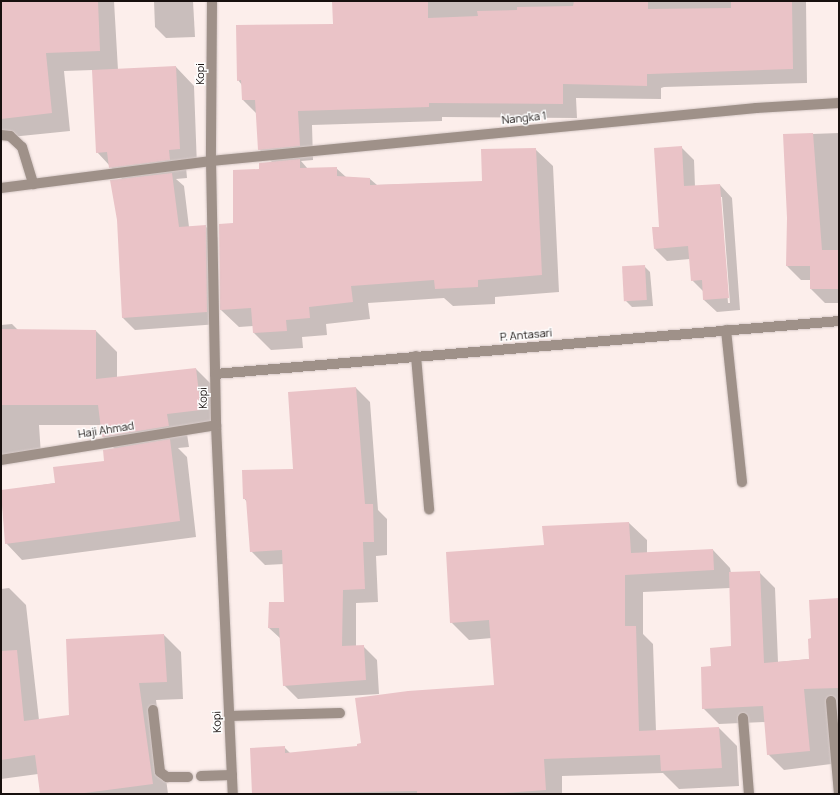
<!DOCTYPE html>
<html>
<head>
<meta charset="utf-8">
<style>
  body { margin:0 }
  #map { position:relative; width:840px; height:795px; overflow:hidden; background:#fceeeb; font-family:Manrope,sans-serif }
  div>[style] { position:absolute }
  .shadow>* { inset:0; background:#0003 }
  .building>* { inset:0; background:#eac3c7; transform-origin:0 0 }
  .roads { filter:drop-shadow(0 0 1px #d7cac8) drop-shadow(0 0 1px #d7cac8) }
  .minor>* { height:10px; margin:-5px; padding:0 5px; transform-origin:5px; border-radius:5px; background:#9f9189 }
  span { translate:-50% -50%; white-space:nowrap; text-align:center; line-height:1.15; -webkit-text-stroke:3px #fefefe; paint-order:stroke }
  .street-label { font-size:11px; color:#17100e }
  .frame { position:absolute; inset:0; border:2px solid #17100e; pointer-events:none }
</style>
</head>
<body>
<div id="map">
  <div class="shadow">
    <i style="clip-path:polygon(1px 1px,114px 1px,118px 70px,176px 67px,194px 86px,197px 167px,186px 167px,187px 178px,176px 179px,184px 186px,189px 227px,205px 226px,218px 238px,219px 324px,135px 330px,123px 318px,118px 219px,123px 180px,97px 152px,93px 70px,64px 71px,70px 131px,1px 138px)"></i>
    <i style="clip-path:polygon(154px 1px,193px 1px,195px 37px,166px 38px,155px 27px)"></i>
    <i style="clip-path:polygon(333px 1px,806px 1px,807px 83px,664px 87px,661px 88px,661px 99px,576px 98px,577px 118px,442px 117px,442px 121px,312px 125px,313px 160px,301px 161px,308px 169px,336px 168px,346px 177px,370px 179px,377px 185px,483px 182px,535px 149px,553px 166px,559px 292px,495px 297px,495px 304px,453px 306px,444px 298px,368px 303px,370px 319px,326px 324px,327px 335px,302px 337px,303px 348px,271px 350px,254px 333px,253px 326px,239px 327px,221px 310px,220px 225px,234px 224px,260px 170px,273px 163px,259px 149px,257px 114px,243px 100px,242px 85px,238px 80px,334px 24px)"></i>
    <i style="clip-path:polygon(839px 133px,839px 303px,825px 303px,811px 289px,811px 280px,801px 280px,787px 266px,788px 218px,784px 135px)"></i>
    <i style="clip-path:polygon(evenodd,681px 147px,694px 160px,695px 187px,720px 185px,732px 198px,740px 310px,717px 312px,704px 300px,704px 292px,692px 280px,690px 259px,667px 261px,655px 249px,653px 228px,660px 228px,681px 147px,720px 197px,722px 197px,730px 303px,728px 303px,720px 197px)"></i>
    <i style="clip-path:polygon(644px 266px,650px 272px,653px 306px,632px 307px,626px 301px)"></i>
    <i style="clip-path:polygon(12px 324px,18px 330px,96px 331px,117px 352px,117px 378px,196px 369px,217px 390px,222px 430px,187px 434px,189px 447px,178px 448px,187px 457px,196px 537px,22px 560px,6px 543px,1px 491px,56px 483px,105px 462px,115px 449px,103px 437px,102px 425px,39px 425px,41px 455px,1px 458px,1px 325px)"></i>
    <i style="clip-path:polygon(356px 388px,370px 402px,378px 510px,387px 519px,387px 555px,376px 556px,378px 602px,356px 603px,356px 646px,363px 646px,377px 660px,379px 694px,298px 699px,284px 685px,281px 639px,269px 628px,285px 603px,284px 564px,265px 565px,251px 551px,247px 502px,244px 498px,294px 470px)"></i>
    <i style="clip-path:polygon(629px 523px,647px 540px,647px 553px,713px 550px,730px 568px,731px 573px,759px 572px,775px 588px,778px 662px,810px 659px,812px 639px,839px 599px,839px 763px,784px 770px,768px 754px,765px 722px,719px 724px,703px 708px,712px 667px,732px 647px,730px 588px,643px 592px,643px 634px,653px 644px,656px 731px,719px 728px,737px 746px,739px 786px,679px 789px,663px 773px,562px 776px,562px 794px,253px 794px,251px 749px,284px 747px,291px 754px,358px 747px,495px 686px,492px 638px,469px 640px,451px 622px,545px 546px)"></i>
    <i style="clip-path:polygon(9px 588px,26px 605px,39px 720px,70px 716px,164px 635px,181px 652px,183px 699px,156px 700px,168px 794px,41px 794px,38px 774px,1px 779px,1px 589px)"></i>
  </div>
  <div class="building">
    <i style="clip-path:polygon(1px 1px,98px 1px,100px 51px,46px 53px,52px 113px,1px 119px)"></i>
    <i style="clip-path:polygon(332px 1px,428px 1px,428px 18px,478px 16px,477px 11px,517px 10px,517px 7px,573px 6px,574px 1px,648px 1px,648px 9px,731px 8px,731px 1px,792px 1px,793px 69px,650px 74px,647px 74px,647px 86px,563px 84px,563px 104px,429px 103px,429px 107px,298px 111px,300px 146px,258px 150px,255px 100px,242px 100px,241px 80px,237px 81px,236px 25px,333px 24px)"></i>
    <i style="clip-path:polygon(176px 66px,180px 149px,169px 150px,170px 160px,109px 168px,107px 152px,96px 153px,92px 70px)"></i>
    <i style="clip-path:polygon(813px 133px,822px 250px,839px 250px,839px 289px,810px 289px,810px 266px,786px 266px,787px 218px,783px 134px)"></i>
    <i style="clip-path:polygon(682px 146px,684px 186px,720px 184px,729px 298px,703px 300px,702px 280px,691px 281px,688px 246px,654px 249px,652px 227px,659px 227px,654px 148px)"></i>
    <i style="clip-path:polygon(536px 148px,542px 275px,478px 280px,478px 287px,435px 289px,434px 280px,351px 286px,353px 302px,309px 307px,310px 318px,286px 320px,287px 331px,253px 333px,251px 308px,220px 310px,219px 224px,233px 223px,233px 170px,259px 169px,259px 163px,300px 159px,300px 168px,337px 167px,337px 176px,370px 178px,370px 185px,482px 181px,481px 149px)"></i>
    <i style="clip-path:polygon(172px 173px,179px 227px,206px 225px,207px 312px,122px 318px,117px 220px,110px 180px)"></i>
    <i style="left:645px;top:265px;width:35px;height:23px;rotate:87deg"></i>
    <i style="clip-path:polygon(1px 329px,96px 330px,96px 379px,196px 368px,201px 410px,167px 414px,169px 426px,102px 437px,98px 405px,1px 405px)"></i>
    <i style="clip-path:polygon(356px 387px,365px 504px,373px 504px,374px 542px,363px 542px,365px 589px,343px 590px,342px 646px,364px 645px,366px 680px,283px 686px,279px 628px,268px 628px,269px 602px,284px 602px,282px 550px,250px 552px,246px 499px,243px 499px,242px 470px,293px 469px,288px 392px)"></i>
    <i style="clip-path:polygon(170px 439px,180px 521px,5px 544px,1px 490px,55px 483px,53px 467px,104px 461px,103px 450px)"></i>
    <i style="clip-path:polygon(629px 522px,631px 553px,713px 549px,714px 570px,625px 575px,625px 626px,636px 626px,639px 731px,719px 727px,722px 768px,661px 771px,660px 755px,544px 759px,546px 790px,490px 794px,417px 794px,417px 791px,252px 794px,250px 748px,285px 746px,285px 753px,357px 746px,357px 744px,361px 743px,355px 698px,408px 691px,494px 685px,489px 620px,450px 623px,446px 552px,544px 545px,542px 526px)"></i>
    <i style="clip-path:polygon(760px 571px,764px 663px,809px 659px,808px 639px,811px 638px,809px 600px,839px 598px,839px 688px,804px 689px,810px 751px,767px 755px,763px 706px,702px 709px,701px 667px,711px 666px,710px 648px,731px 646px,729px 572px)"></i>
    <i style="clip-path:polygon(164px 634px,167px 682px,139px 683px,153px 784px,77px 794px,40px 794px,35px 755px,1px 760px,1px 651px,17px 650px,24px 721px,69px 715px,66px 639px)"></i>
  </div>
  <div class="roads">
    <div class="minor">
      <i style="left:212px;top:1px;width:160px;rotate:90.4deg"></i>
      <i style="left:211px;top:161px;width:264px;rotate:88.9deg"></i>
      <i style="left:216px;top:425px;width:369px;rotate:87.4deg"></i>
      <i style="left:1px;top:135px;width:9px;rotate:6deg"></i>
      <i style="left:10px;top:136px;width:16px;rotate:43deg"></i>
      <i style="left:22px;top:147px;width:39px;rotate:73deg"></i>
      <i style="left:1px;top:188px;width:212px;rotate:-7.3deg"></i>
      <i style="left:211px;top:161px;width:548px;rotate:-5.55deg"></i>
      <i style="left:756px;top:108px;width:83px;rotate:-3.4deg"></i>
      <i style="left:726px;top:330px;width:153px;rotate:84deg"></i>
      <i style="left:416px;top:356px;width:154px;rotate:85.1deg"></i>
      <i style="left:215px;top:374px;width:626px;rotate:-4.85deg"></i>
      <i style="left:1px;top:460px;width:218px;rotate:-9.2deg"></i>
      <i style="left:831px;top:701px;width:93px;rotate:85.1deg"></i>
      <i style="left:153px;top:710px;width:62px;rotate:83.6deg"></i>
      <i style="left:160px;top:772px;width:9px;rotate:36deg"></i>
      <i style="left:167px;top:777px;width:21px"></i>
      <i style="left:229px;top:716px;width:111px;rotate:-1.5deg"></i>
      <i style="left:743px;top:718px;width:76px;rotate:85.5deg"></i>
      <i style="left:201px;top:776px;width:31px;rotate:-2deg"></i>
    </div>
  </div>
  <div class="street-label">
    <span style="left:200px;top:74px;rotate:-90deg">Kopi</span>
    <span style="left:524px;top:118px;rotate:-6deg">Nangka 1</span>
    <span style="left:526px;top:335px;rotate:-5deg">P. Antasari</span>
    <span style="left:203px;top:398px;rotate:-91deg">Kopi</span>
    <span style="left:106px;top:430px;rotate:-9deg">Haji Ahmad</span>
    <span style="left:217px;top:722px;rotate:-92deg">Kopi</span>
  </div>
  <div class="frame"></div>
</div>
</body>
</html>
